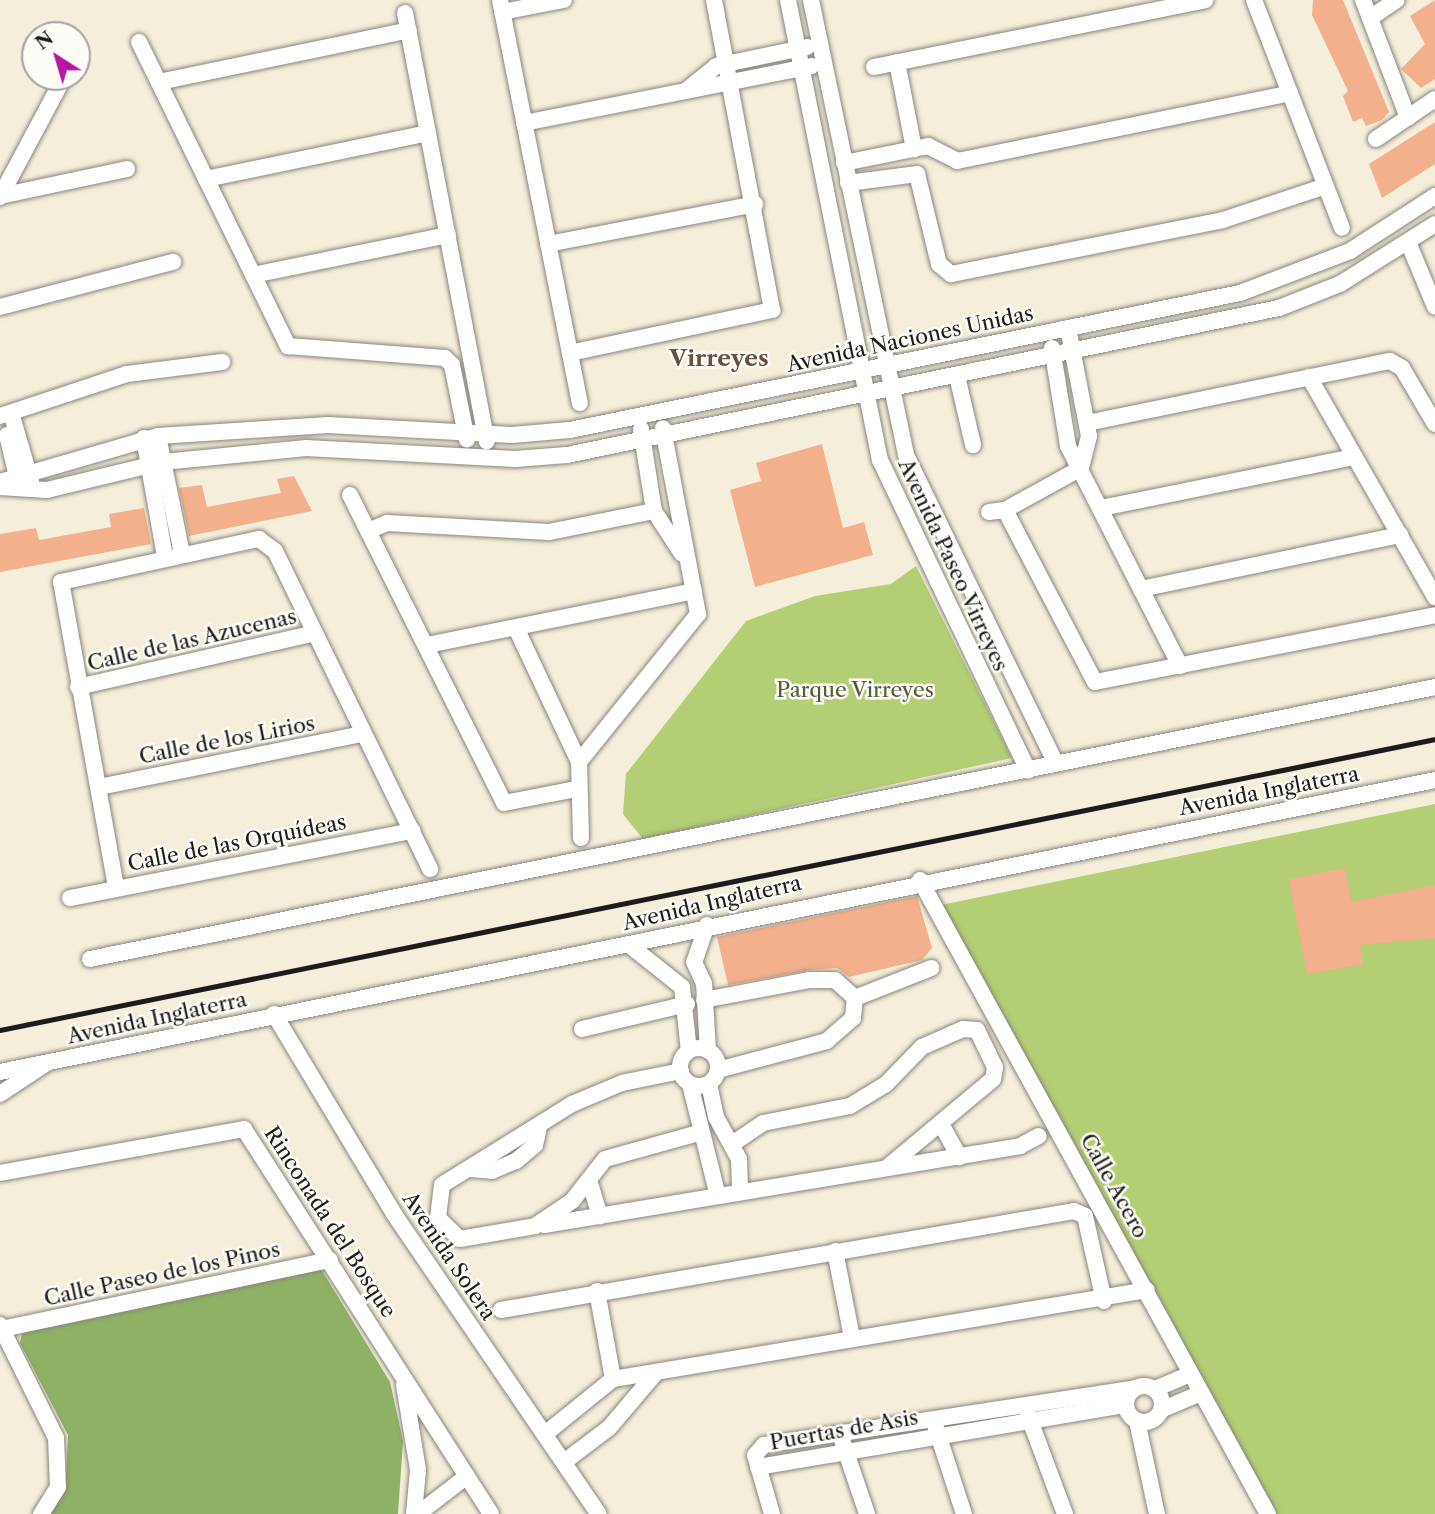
<!DOCTYPE html>
<html>
<head>
<meta charset="utf-8">
<style>
  body { margin:0 }
  #map { position:relative; width:1435px; height:1514px; overflow:hidden; background:#f5eedb; font-family:"Libre Caslon Text",serif }
  div>[style] { position:absolute }
  .green>* { inset:0; background:#b3ce74 }
  .forest>* { inset:0; background:#8eb166 }
  .building>* { inset:0; background:#f3b08c }
  .roads { filter:drop-shadow(0 0 2px #88857c) drop-shadow(0 0 2px #88857c) }
  .minor>* { height:16px; margin:-8px; padding:0 8px; transform-origin:8px; border-radius:8px; background:#fff }
  .minor>.ring { margin:-8px; padding:0; box-sizing:content-box; background:none; border:16px solid #fff; border-radius:50% }
  .rail>* { height:4.5px; margin:-2.25px; padding:0 2.25px; transform-origin:2.25px; border-radius:2.25px; background:#1c1c1c }
  span { translate:-50% -50%; white-space:nowrap; text-align:center; line-height:1.15; -webkit-text-stroke:5px #fdfcf7; paint-order:stroke }
  .street-label { font-size:21px; color:#1c1c1c }
  .park-label { font-size:21px; color:#515a3b }
  .neighbourhood-label { font-size:23px; color:#675043; font-weight:700 }
  .north { position:absolute; left:21px; top:21px; width:70px; height:70px; box-sizing:border-box; background:#fdfcf7; border:2px solid #a3a29f; border-radius:50%; rotate:323deg; font-size:19px; font-weight:700; line-height:28px; text-align:center; color:#1c1c1c }
  .north::after { content:''; display:block; margin:auto; width:24px; height:32px; background:#b5179e; clip-path:polygon(50% 0,100% 100%,50% 72%,0 100%) }
</style>
</head>
<body>
<div id="map">
  <div class="green">
    <i style="clip-path:polygon(916px 566px,1012px 758px,643px 839px,623px 814px,626px 774px,746px 621px,815px 596px,891px 584px)"></i>
    <i style="clip-path:polygon(1435px 804px,1435px 1514px,1274px 1514px,941px 905px)"></i>
  </div>
  <div class="forest">
    <i style="clip-path:polygon(321px 1269px,390px 1382px,403px 1441px,398px 1514px,46px 1514px,66px 1477px,68px 1435px,20px 1343px,23px 1327px)"></i>
  </div>
  <div class="building">
    <i style="clip-path:polygon(1313px 0,1343px 0,1389px 112px,1382px 120px,1366px 126px,1362px 118px,1353px 122px,1343px 96px,1348px 91px,1312px 15px)"></i>
    <i style="clip-path:polygon(1435px 0,1435px 79px,1421px 88px,1401px 69px,1425px 44px,1410px 16px)"></i>
    <i style="clip-path:polygon(1435px 122px,1435px 164px,1382px 198px,1369px 164px)"></i>
    <i style="clip-path:polygon(822px 444px,843px 528px,864px 522px,873px 555px,755px 587px,730px 490px,761px 481px,756px 463px)"></i>
    <i style="clip-path:polygon(294px 476px,312px 511px,189px 536px,179px 488px,202px 485px,207px 507px,281px 493px,277px 479px)"></i>
    <i style="clip-path:polygon(144px 508px,151px 544px,0 572px,0 534px,36px 528px,39px 540px,111px 527px,109px 514px)"></i>
    <i style="clip-path:polygon(1345px 868px,1351px 902px,1435px 885px,1435px 938px,1360px 945px,1363px 964px,1307px 974px,1289px 879px)"></i>
    <i style="clip-path:polygon(917px 896px,932px 948px,922px 960px,849px 977px,837px 968px,810px 970px,728px 985px,717px 937px)"></i>
  </div>
  <div class="roads">
    <div class="minor">
      <i style="left:500px;top:0;width:411px;rotate:78.8deg"></i>
      <i style="left:788px;top:0;width:469px;rotate:78.7deg"></i>
      <i style="left:880px;top:460px;width:344px;rotate:64.5deg"></i>
      <i style="left:811px;top:0;width:465px;rotate:78.2deg"></i>
      <i style="left:906px;top:455px;width:343px;rotate:64.1deg"></i>
      <i style="left:1254px;top:0;width:244px;rotate:68.9deg"></i>
      <i style="left:1363px;top:0;width:126px;rotate:69.1deg"></i>
      <i style="left:502px;top:12px;width:63px;rotate:-11deg"></i>
      <i style="left:405px;top:13px;width:436px;rotate:79.2deg"></i>
      <i style="left:1370px;top:18px;width:32px;rotate:-34deg"></i>
      <i style="left:139px;top:42px;width:339px;rotate:63.9deg"></i>
      <i style="left:288px;top:346px;width:157px;rotate:4.4deg"></i>
      <i style="left:445px;top:358px;width:10px;rotate:45deg"></i>
      <i style="left:452px;top:365px;width:76px;rotate:78.7deg"></i>
      <i style="left:897px;top:62px;width:89px;rotate:78.9deg"></i>
      <i style="left:874px;top:67px;width:338px;rotate:-11.4deg"></i>
      <i style="left:159px;top:82px;width:255px;rotate:-11.7deg"></i>
      <i style="left:688px;top:89px;width:36px;rotate:-39deg"></i>
      <i style="left:716px;top:66px;width:93px;rotate:-11.8deg"></i>
      <i style="left:524px;top:123px;width:293px;rotate:-11.2deg"></i>
      <i style="left:1376px;top:139px;width:71px;rotate:-34.1deg"></i>
      <i style="left:844px;top:163px;width:86px;rotate:-11.4deg"></i>
      <i style="left:928px;top:146px;width:33px;rotate:27deg"></i>
      <i style="left:957px;top:161px;width:340px;rotate:-11.5deg"></i>
      <i style="left:206px;top:179px;width:227px;rotate:-11.7deg"></i>
      <i style="left:848px;top:183px;width:70px;rotate:-7.4deg"></i>
      <i style="left:917px;top:174px;width:93px;rotate:76.3deg"></i>
      <i style="left:939px;top:264px;width:16px;rotate:40deg"></i>
      <i style="left:951px;top:274px;width:277px;rotate:-11.2deg"></i>
      <i style="left:1223px;top:220px;width:108px;rotate:-18.3deg"></i>
      <i style="left:0;top:196px;width:130px;rotate:-12deg"></i>
      <i style="left:0;top:197px;width:136px;rotate:-61.9deg"></i>
      <i style="left:1408px;top:242px;width:70px;rotate:67.4deg"></i>
      <i style="left:548px;top:244px;width:211px;rotate:-10.9deg"></i>
      <i style="left:253px;top:275px;width:199px;rotate:-11.6deg"></i>
      <i style="left:0;top:307px;width:179px;rotate:-14.6deg"></i>
      <i style="left:1052px;top:348px;width:99px;rotate:80.7deg"></i>
      <i style="left:1068px;top:446px;width:247px;rotate:63deg"></i>
      <i style="left:570px;top:353px;width:207px;rotate:-12deg"></i>
      <i style="left:772px;top:310px;width:315px;rotate:-100.6deg"></i>
      <i style="left:957px;top:376px;width:71px;rotate:76.9deg"></i>
      <i style="left:1309px;top:377px;width:254px;rotate:60.2deg"></i>
      <i style="left:11px;top:413px;width:71px;rotate:73.6deg"></i>
      <i style="left:0;top:416px;width:134px;rotate:-18.3deg"></i>
      <i style="left:127px;top:374px;width:96px;rotate:-7.2deg"></i>
      <i style="left:1087px;top:423px;width:309px;rotate:-11.6deg"></i>
      <i style="left:1390px;top:361px;width:14px;rotate:30deg"></i>
      <i style="left:1402px;top:368px;width:65px;rotate:59.5deg"></i>
      <i style="left:641px;top:429px;width:83px;rotate:81deg"></i>
      <i style="left:654px;top:511px;width:51px;rotate:56.9deg"></i>
      <i style="left:7px;top:435px;width:51px;rotate:76.5deg"></i>
      <i style="left:158px;top:436px;width:120px;rotate:78.5deg"></i>
      <i style="left:144px;top:438px;width:121px;rotate:80deg"></i>
      <i style="left:0;top:482px;width:165px;rotate:-16.2deg"></i>
      <i style="left:158px;top:436px;width:170px;rotate:-3.7deg"></i>
      <i style="left:328px;top:425px;width:184px;rotate:3.1deg"></i>
      <i style="left:512px;top:435px;width:58px;rotate:-4.9deg"></i>
      <i style="left:570px;top:430px;width:684px;rotate:-11.56deg"></i>
      <i style="left:1240px;top:293px;width:118px;rotate:-20.9deg"></i>
      <i style="left:1350px;top:251px;width:101px;rotate:-32.9deg"></i>
      <i style="left:0;top:487px;width:47px;rotate:3.7deg"></i>
      <i style="left:47px;top:490px;width:119px;rotate:-13.6deg"></i>
      <i style="left:163px;top:462px;width:144px;rotate:-5.6deg"></i>
      <i style="left:306px;top:448px;width:209px;rotate:3deg"></i>
      <i style="left:515px;top:459px;width:52px;rotate:-4.4deg"></i>
      <i style="left:567px;top:455px;width:727px;rotate:-11.67deg"></i>
      <i style="left:1279px;top:308px;width:66px;rotate:-21.5deg"></i>
      <i style="left:1340px;top:284px;width:112px;rotate:-32.3deg"></i>
      <i style="left:350px;top:495px;width:344px;rotate:63.4deg"></i>
      <i style="left:504px;top:803px;width:73px;rotate:-11deg"></i>
      <i style="left:1101px;top:508px;width:258px;rotate:-11.4deg"></i>
      <i style="left:1005px;top:510px;width:194px;rotate:62.4deg"></i>
      <i style="left:1095px;top:682px;width:347px;rotate:-11.1deg"></i>
      <i style="left:989px;top:512px;width:16px;rotate:-7deg"></i>
      <i style="left:1005px;top:510px;width:87px;rotate:-28.9deg"></i>
      <i style="left:1081px;top:468px;width:33px;rotate:-76deg"></i>
      <i style="left:1089px;top:436px;width:110px;rotate:-101deg"></i>
      <i style="left:368px;top:531px;width:21px;rotate:-23deg"></i>
      <i style="left:387px;top:523px;width:162px;rotate:3.2deg"></i>
      <i style="left:549px;top:532px;width:107px;rotate:-11.3deg"></i>
      <i style="left:1141px;top:589px;width:265px;rotate:-11.8deg"></i>
      <i style="left:516px;top:628px;width:148px;rotate:64.8deg"></i>
      <i style="left:427px;top:645px;width:272px;rotate:-11.4deg"></i>
      <i style="left:78px;top:687px;width:243px;rotate:-12.8deg"></i>
      <i style="left:99px;top:787px;width:269px;rotate:-11.4deg"></i>
      <i style="left:581px;top:838px;width:76px;rotate:-91.5deg"></i>
      <i style="left:579px;top:762px;width:190px;rotate:-51.2deg"></i>
      <i style="left:698px;top:614px;width:189px;rotate:-100.7deg"></i>
      <i style="left:920px;top:880px;width:723px;rotate:61.24deg"></i>
      <i style="left:116px;top:887px;width:310px;rotate:-100.2deg"></i>
      <i style="left:61px;top:582px;width:203px;rotate:-12.3deg"></i>
      <i style="left:259px;top:539px;width:20px;rotate:37deg"></i>
      <i style="left:275px;top:551px;width:354px;rotate:64deg"></i>
      <i style="left:70px;top:898px;width:349px;rotate:-11.1deg"></i>
      <i style="left:707px;top:925px;width:39px;rotate:109deg"></i>
      <i style="left:694px;top:962px;width:23px;rotate:65deg"></i>
      <i style="left:704px;top:983px;width:68px;rotate:86.6deg"></i>
      <i style="left:628px;top:944px;width:69px;rotate:38.5deg"></i>
      <i style="left:682px;top:987px;width:64px;rotate:83.8deg"></i>
      <i style="left:90px;top:959px;width:1372px;rotate:-11.43deg"></i>
      <i style="left:855px;top:998px;width:82px;rotate:-21.5deg"></i>
      <i style="left:704px;top:1000px;width:108px;rotate:-10.7deg"></i>
      <i style="left:810px;top:980px;width:25px"></i>
      <i style="left:835px;top:980px;width:27px;rotate:42deg"></i>
      <i style="left:855px;top:998px;width:20px;rotate:96deg"></i>
      <i style="left:853px;top:1018px;width:35px;rotate:139deg"></i>
      <i style="left:827px;top:1041px;width:113px;rotate:165.1deg"></i>
      <i style="left:274px;top:1014px;width:233px;rotate:59deg"></i>
      <i style="left:394px;top:1214px;width:363px;rotate:55.7deg"></i>
      <i style="left:582px;top:1029px;width:108px;rotate:-13.4deg"></i>
      <i class="ring" style="left:680px;top:1048px;width:22px;height:22px"></i>
      <i style="left:681px;top:1071px;width:60px;rotate:168.5deg"></i>
      <i style="left:622px;top:1083px;width:54px;rotate:157.2deg"></i>
      <i style="left:572px;top:1104px;width:153px;rotate:148.1deg"></i>
      <i style="left:442px;top:1185px;width:33px;rotate:97deg"></i>
      <i style="left:438px;top:1218px;width:30px;rotate:44deg"></i>
      <i style="left:460px;top:1239px;width:76px;rotate:-9.8deg"></i>
      <i style="left:535px;top:1226px;width:45px;rotate:-34deg"></i>
      <i style="left:572px;top:1201px;width:53px;rotate:-51.8deg"></i>
      <i style="left:605px;top:1159px;width:98px;rotate:-15.5deg"></i>
      <i style="left:0;top:1072px;width:1464px;rotate:-11.5deg"></i>
      <i style="left:690px;top:1084px;width:115px;rotate:76deg"></i>
      <i style="left:709px;top:1084px;width:34px;rotate:78deg"></i>
      <i style="left:716px;top:1117px;width:48px;rotate:61.3deg"></i>
      <i style="left:739px;top:1159px;width:33px;rotate:88deg"></i>
      <i style="left:0;top:1094px;width:53px;rotate:-33.4deg"></i>
      <i style="left:941px;top:1124px;width:38px;rotate:61deg"></i>
      <i style="left:732px;top:1144px;width:37px;rotate:-34deg"></i>
      <i style="left:763px;top:1123px;width:89px;rotate:-11.1deg"></i>
      <i style="left:850px;top:1106px;width:42px;rotate:-31.4deg"></i>
      <i style="left:886px;top:1084px;width:52px;rotate:-45.8deg"></i>
      <i style="left:922px;top:1047px;width:45px;rotate:-23.7deg"></i>
      <i style="left:963px;top:1029px;width:14px;rotate:4deg"></i>
      <i style="left:977px;top:1030px;width:41px;rotate:64.1deg"></i>
      <i style="left:995px;top:1067px;width:12px;rotate:99deg"></i>
      <i style="left:993px;top:1079px;width:136px;rotate:140.1deg"></i>
      <i style="left:471px;top:1169px;width:21px;rotate:5deg"></i>
      <i style="left:492px;top:1171px;width:26px;rotate:-23deg"></i>
      <i style="left:516px;top:1161px;width:25px;rotate:-40deg"></i>
      <i style="left:535px;top:1145px;width:17px;rotate:-77deg"></i>
      <i style="left:0;top:1173px;width:248px;rotate:-10.2deg"></i>
      <i style="left:244px;top:1129px;width:457px;rotate:57.3deg"></i>
      <i style="left:589px;top:1180px;width:38px;rotate:73deg"></i>
      <i style="left:544px;top:1225px;width:483px;rotate:-9.4deg"></i>
      <i style="left:1020px;top:1146px;width:21px;rotate:-28deg"></i>
      <i style="left:835px;top:1251px;width:89px;rotate:78.9deg"></i>
      <i style="left:597px;top:1291px;width:89px;rotate:79.7deg"></i>
      <i style="left:501px;top:1310px;width:581px;rotate:-9.8deg"></i>
      <i style="left:1074px;top:1211px;width:12px;rotate:24deg"></i>
      <i style="left:1085px;top:1216px;width:87px;rotate:77.4deg"></i>
      <i style="left:0;top:1325px;width:126px;rotate:63.6deg"></i>
      <i style="left:56px;top:1438px;width:49px;rotate:87.7deg"></i>
      <i style="left:58px;top:1487px;width:32px;rotate:122deg"></i>
      <i style="left:2px;top:1329px;width:335px;rotate:-11.9deg"></i>
      <i style="left:404px;top:1385px;width:86px;rotate:80.6deg"></i>
      <i style="left:418px;top:1470px;width:44px;rotate:95.2deg"></i>
      <i class="ring" style="left:1126px;top:1386px;width:20px;height:20px"></i>
      <i style="left:1155px;top:1389px;width:38px;rotate:-23deg"></i>
      <i style="left:1161px;top:1410px;width:43px;rotate:-23deg"></i>
      <i style="left:1028px;top:1415px;width:106px;rotate:69.5deg"></i>
      <i style="left:1137px;top:1421px;width:95px;rotate:77.9deg"></i>
      <i style="left:935px;top:1425px;width:94px;rotate:72deg"></i>
      <i style="left:545px;top:1434px;width:87px;rotate:-39deg"></i>
      <i style="left:613px;top:1379px;width:541px;rotate:-9.46deg"></i>
      <i style="left:842px;top:1440px;width:78px;rotate:71.3deg"></i>
      <i style="left:564px;top:1462px;width:56px;rotate:-37.1deg"></i>
      <i style="left:609px;top:1428px;width:70px;rotate:-49.7deg"></i>
      <i style="left:758px;top:1467px;width:372px;rotate:-9.6deg"></i>
      <i style="left:418px;top:1514px;width:62px;rotate:-37.8deg"></i>
      <i style="left:772px;top:1514px;width:61px;rotate:-106.1deg"></i>
      <i style="left:755px;top:1455px;width:13px;rotate:-48deg"></i>
      <i style="left:764px;top:1445px;width:375px;rotate:-8.7deg"></i>
    </div>
  </div>
  <div class="rail">
    <i style="left:0;top:1030px;width:1464px;rotate:-11.46deg"></i>
  </div>
  <div class="street-label">
    <span style="left:910px;top:339px;rotate:-12deg">Avenida Naciones Unidas</span>
    <span style="left:953px;top:565px;rotate:65deg">Avenida Paseo Virreyes</span>
    <span style="left:192px;top:640px;rotate:-13deg">Calle de las Azucenas</span>
    <span style="left:227px;top:740px;rotate:-11deg">Calle de los Lirios</span>
    <span style="left:1269px;top:791px;rotate:-11deg">Avenida Inglaterra</span>
    <span style="left:237px;top:843px;rotate:-11deg">Calle de las Orquídeas</span>
    <span style="left:712px;top:903px;rotate:-13deg">Avenida Inglaterra</span>
    <span style="left:157px;top:1018px;rotate:-12deg">Avenida Inglaterra</span>
    <span style="left:1114px;top:1186px;rotate:61deg">Calle Acero</span>
    <span style="left:330px;top:1222px;rotate:57deg">Rinconada del Bosque</span>
    <span style="left:449px;top:1256px;rotate:56deg">Avenida Solera</span>
    <span style="left:162px;top:1274px;rotate:-12deg">Calle Paseo de los Pinos</span>
    <span style="left:844px;top:1430px;rotate:-10deg">Puertas de Asis</span>
  </div>
  <div class="park-label">
    <span style="left:855px;top:690px">Parque Virreyes</span>
  </div>
  <div class="neighbourhood-label">
    <span style="left:719px;top:358px">Virreyes</span>
  </div>
  <div class="north">N</div>
</div>
</body>
</html>
